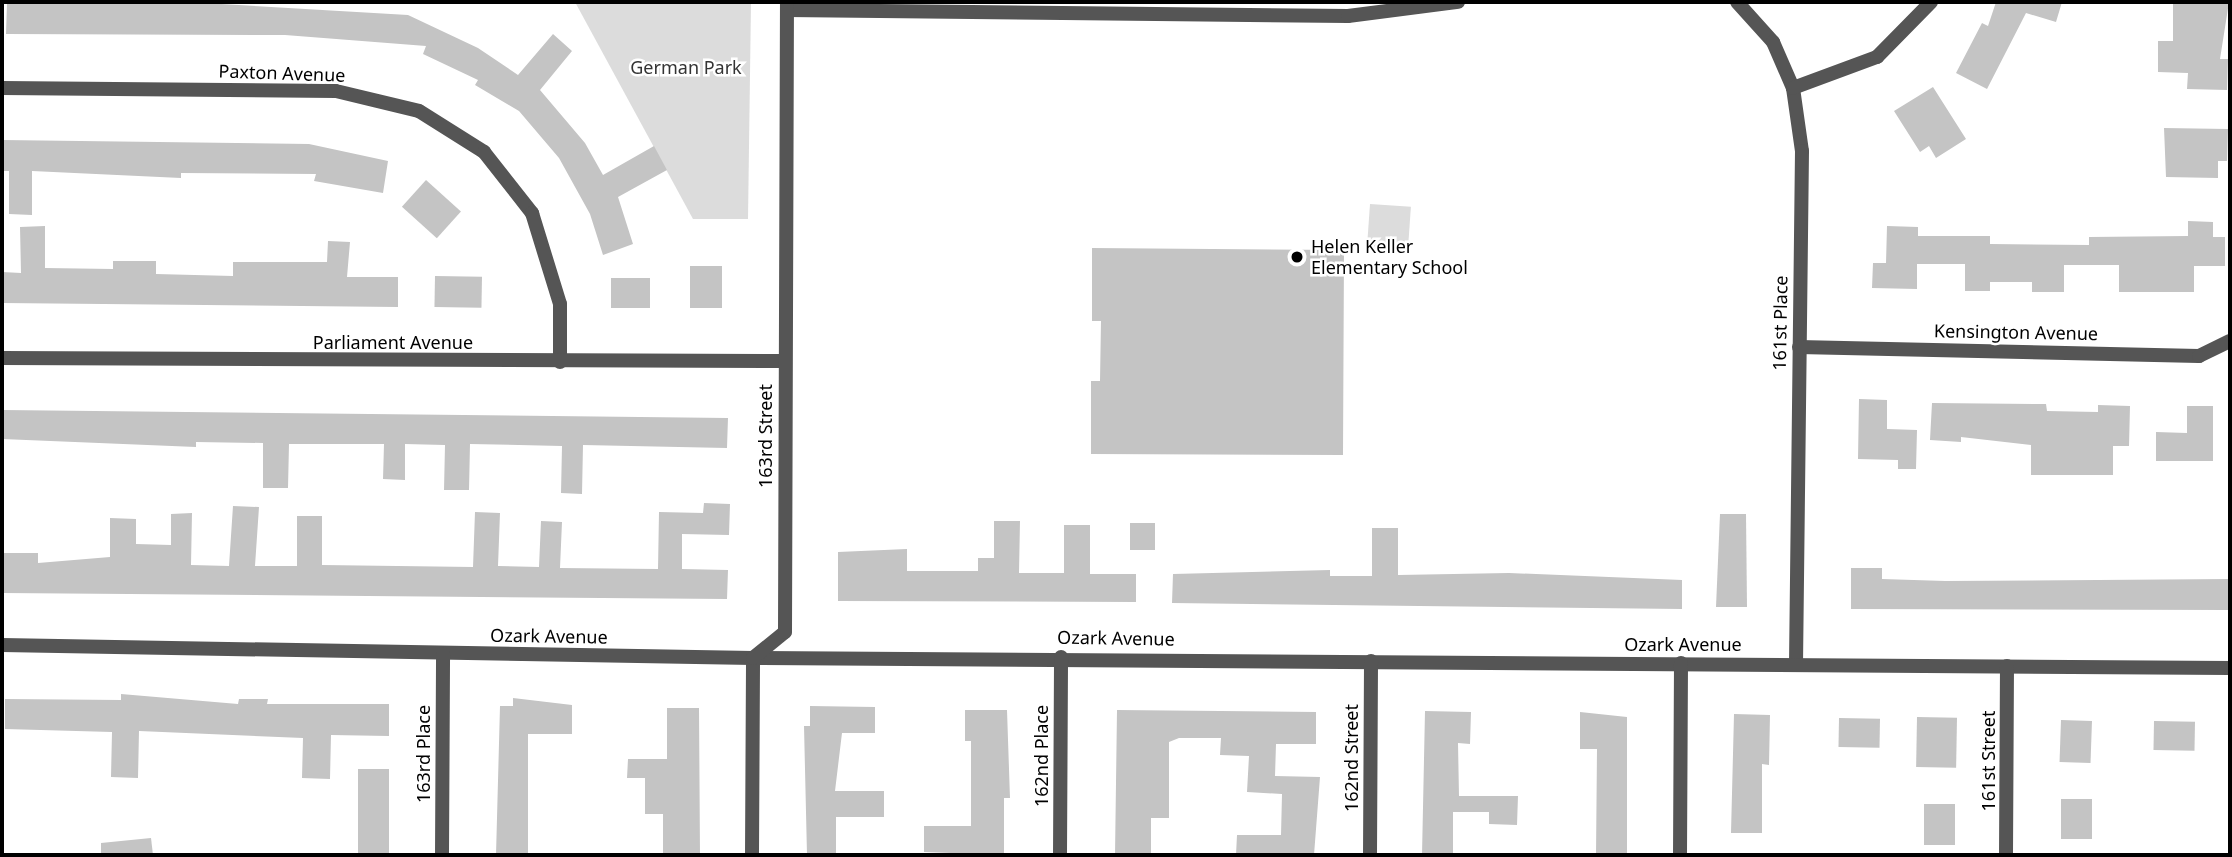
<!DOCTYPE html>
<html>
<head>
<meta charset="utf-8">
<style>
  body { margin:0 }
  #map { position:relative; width:2232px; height:857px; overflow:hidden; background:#fff; font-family:"Noto Sans",sans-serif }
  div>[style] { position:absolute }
  .green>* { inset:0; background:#dcdcdc; transform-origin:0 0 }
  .building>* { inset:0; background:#c4c4c4; transform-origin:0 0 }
  .street>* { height:14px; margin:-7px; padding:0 7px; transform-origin:7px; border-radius:7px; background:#555 }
  .dots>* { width:19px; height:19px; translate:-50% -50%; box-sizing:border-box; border:4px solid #fff; border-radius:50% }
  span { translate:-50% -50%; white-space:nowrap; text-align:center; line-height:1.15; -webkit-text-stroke:5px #fff; paint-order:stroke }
  .park-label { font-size:18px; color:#333 }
  .street-label { font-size:18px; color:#000 }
  .poi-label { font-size:18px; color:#000 }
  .left { translate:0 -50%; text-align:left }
  .frame { position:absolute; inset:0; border:4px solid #000; pointer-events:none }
</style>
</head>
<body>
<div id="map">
  <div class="green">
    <i style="clip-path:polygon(575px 2px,751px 2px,748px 219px,693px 219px)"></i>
    <i style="left:1370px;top:204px;width:41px;height:48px;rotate:4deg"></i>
  </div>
  <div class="building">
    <i style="clip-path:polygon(187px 2px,408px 15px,478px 48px,518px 75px,553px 34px,572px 51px,540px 90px,585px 143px,603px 175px,654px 146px,667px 170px,618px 197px,633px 244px,603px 255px,590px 214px,559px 158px,519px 111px,475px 85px,478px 80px,423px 54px,426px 46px,285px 35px,6px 34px,7px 3px)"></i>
    <i style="clip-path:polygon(1996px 2px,2062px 2px,2056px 22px,2026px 13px,1987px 89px,1956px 73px,1982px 23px,1988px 26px)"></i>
    <i style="clip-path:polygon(2173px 2px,2229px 2px,2220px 59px,2228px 59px,2227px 90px,2187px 89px,2188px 73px,2158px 72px,2158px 41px,2173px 41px)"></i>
    <i style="clip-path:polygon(1933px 87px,1966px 139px,1936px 158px,1929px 146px,1920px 152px,1894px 111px)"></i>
    <i style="clip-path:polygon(2164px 128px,2228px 129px,2227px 161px,2218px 161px,2218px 178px,2166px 177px)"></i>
    <i style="clip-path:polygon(2px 140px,309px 144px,388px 161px,383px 193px,314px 181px,316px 174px,181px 173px,181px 178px,32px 171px,32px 215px,9px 214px,9px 171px,2px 171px)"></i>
    <i style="left:426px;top:180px;width:47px;height:36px;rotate:42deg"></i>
    <i style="clip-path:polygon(2188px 221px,2213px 222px,2213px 237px,2225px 237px,2225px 266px,2194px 266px,2194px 292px,2119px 292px,2119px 265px,2064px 265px,2064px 292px,2032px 292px,2032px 282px,1990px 282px,1990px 291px,1965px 291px,1965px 264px,1917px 264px,1917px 289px,1872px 288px,1873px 263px,1886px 263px,1887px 226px,1918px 227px,1918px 236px,1990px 236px,1990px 244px,2089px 245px,2089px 237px,2188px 236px)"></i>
    <i style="clip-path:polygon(45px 226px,45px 268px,113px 269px,113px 261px,156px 261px,156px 274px,233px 276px,233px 262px,327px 262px,328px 241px,350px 242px,347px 277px,398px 277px,398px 307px,2px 303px,2px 272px,21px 273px,20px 227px)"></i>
    <i style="clip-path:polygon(1092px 248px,1344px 250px,1343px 455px,1091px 454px,1091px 381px,1100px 381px,1101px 321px,1092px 321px)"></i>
    <i style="left:690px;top:266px;width:32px;height:42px"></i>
    <i style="left:435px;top:276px;width:47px;height:31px;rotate:1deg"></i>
    <i style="left:611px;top:278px;width:39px;height:30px"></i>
    <i style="clip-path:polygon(1859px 399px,1887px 400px,1887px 429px,1917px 430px,1916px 469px,1898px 469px,1898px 460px,1858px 459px)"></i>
    <i style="clip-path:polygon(1932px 403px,2046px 404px,2047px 411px,2098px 412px,2098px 405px,2130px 406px,2129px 446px,2113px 446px,2113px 475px,2031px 475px,2031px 445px,1961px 437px,1961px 442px,1930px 440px)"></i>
    <i style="clip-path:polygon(2187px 406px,2213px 406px,2213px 461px,2156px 461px,2156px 432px,2187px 433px)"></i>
    <i style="clip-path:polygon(2px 410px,728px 418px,727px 448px,583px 445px,582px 494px,561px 493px,562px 446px,470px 444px,469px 490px,444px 490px,445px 445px,405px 444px,405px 480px,383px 479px,384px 444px,289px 444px,288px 488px,263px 488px,263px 443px,196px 442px,196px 447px,2px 439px)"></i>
    <i style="clip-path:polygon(704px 503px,730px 504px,729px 535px,682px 534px,682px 569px,728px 570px,727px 599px,2px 593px,2px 553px,38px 553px,38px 563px,110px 557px,110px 518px,136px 519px,136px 544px,171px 545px,171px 514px,192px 513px,191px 565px,229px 566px,233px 506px,259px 507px,255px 566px,297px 566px,297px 516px,322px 516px,322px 565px,473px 567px,475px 512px,500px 513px,498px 566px,539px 567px,541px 521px,562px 522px,560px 568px,658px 569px,659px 512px,703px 513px)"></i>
    <i style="clip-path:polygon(1720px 514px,1746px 514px,1747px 607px,1716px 607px)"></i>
    <i style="clip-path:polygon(994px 521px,1020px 521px,1019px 573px,1064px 573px,1064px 525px,1090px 525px,1090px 574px,1136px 574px,1136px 602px,838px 601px,838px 552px,907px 549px,907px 571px,978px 571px,978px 558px,994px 558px)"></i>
    <i style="left:1130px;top:523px;width:25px;height:27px"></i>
    <i style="clip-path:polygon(1372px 528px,1398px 528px,1398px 575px,1509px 573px,1682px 580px,1682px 609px,1172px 603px,1173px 574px,1330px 570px,1330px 576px,1372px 576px)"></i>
    <i style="clip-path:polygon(1851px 568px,1882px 568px,1882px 579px,1945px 581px,2230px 579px,2230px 610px,1851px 609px)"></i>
    <i style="clip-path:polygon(121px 694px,238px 704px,239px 699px,268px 699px,267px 704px,389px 704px,389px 736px,331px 735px,330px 779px,302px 778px,303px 738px,139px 731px,138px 778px,111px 777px,112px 732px,5px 729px,5px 699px,121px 700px)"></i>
    <i style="clip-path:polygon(513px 698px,572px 705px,572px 734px,528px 734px,528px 855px,496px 855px,500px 706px,513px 706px)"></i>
    <i style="clip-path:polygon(810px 706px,875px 707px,875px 733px,842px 733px,835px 791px,884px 791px,884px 817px,836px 817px,836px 855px,807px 855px,804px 726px,810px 726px)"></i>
    <i style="clip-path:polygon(667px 708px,699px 708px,700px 855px,663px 855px,663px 814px,645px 814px,645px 778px,627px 778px,628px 759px,667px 759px)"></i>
    <i style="clip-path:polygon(965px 710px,1007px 710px,1010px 798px,1004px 798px,1004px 855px,924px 852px,924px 826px,971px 826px,971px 741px,965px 741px)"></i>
    <i style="clip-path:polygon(1117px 710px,1316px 712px,1316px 744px,1276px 744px,1275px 776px,1320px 777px,1314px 855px,1236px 855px,1237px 835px,1281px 835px,1282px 794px,1247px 792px,1249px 756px,1220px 755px,1221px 738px,1179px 738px,1169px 742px,1169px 818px,1151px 818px,1151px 855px,1115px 855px)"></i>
    <i style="clip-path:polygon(1425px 711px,1471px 712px,1470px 744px,1458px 743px,1459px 796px,1518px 796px,1517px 825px,1489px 824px,1489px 812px,1453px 812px,1453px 855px,1422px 855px)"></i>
    <i style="clip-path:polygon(1580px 712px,1627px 717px,1627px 855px,1596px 855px,1597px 749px,1580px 749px)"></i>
    <i style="clip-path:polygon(1734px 714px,1770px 715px,1769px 765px,1762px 764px,1762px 833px,1731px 833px)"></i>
    <i style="left:1917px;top:717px;width:40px;height:50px;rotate:1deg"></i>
    <i style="left:1839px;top:718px;width:41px;height:29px;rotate:1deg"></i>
    <i style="left:2061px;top:720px;width:31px;height:42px;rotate:2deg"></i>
    <i style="left:2154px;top:721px;width:41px;height:29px;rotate:1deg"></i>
    <i style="left:358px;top:769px;width:31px;height:86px"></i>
    <i style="left:2061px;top:799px;width:31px;height:40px"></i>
    <i style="left:1924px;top:804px;width:31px;height:41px"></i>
    <i style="clip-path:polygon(151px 838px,153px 855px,101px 855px,101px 843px)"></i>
  </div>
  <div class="street">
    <i style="left:1737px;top:2px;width:54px;rotate:48deg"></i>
    <i style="left:1773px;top:42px;width:50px;rotate:66.5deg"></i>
    <i style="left:1793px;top:88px;width:64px;rotate:81.9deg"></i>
    <i style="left:1802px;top:151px;width:512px;rotate:90.67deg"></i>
    <i style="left:787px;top:10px;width:561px;rotate:0.61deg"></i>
    <i style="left:1348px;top:16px;width:111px;rotate:-7.3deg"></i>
    <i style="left:2px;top:88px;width:334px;rotate:0.5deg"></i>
    <i style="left:336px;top:91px;width:85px;rotate:13.5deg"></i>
    <i style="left:419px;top:111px;width:77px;rotate:32.2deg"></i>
    <i style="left:484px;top:152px;width:78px;rotate:51.8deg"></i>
    <i style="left:532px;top:213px;width:95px;rotate:72.9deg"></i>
    <i style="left:560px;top:304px;width:58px;rotate:90deg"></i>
    <i style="left:1793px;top:88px;width:90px;rotate:-20.3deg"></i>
    <i style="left:1877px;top:57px;width:77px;rotate:-45.5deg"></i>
    <i style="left:1799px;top:347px;width:400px;rotate:1.3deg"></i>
    <i style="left:2199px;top:356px;width:34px;rotate:-26deg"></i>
    <i style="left:2px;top:358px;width:783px;rotate:0.22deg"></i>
    <i style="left:2px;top:645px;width:751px;rotate:0.99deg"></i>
    <i style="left:753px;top:658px;width:1477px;rotate:0.39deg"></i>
    <i style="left:442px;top:855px;width:201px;rotate:-89.7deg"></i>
    <i style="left:752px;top:855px;width:197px;rotate:-89.7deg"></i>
    <i style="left:753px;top:658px;width:41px;rotate:-39.1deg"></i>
    <i style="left:785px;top:632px;width:630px;rotate:-89.82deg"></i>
    <i style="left:1060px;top:855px;width:198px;rotate:-89.7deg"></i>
    <i style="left:1370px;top:855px;width:194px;rotate:-89.7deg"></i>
    <i style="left:1680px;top:855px;width:192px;rotate:-89.7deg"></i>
    <i style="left:2006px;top:855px;width:189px;rotate:-89.7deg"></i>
  </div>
  <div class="dots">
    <i style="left:1297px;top:257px;background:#000"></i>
  </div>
  <div class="park-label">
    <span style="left:686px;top:67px">German Park</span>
  </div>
  <div class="street-label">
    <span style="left:282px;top:73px;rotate:2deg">Paxton Avenue</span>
    <span style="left:1780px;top:323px;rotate:-89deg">161st Place</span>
    <span style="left:2016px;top:332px;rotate:1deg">Kensington Avenue</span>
    <span style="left:393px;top:342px">Parliament Avenue</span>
    <span style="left:765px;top:436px;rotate:-90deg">163rd Street</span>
    <span style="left:549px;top:636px;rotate:1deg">Ozark Avenue</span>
    <span style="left:1116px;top:638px;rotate:1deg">Ozark Avenue</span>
    <span style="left:1683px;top:644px">Ozark Avenue</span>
    <span style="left:423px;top:754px;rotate:-90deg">163rd Place</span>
    <span style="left:1041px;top:756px;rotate:-90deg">162nd Place</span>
    <span style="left:1351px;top:758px;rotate:-90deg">162nd Street</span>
    <span style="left:1988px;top:761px;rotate:-90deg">161st Street</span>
  </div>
  <div class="poi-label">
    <span class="left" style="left:1311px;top:257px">Helen Keller<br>Elementary School</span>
  </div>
  <div class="frame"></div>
</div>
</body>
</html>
